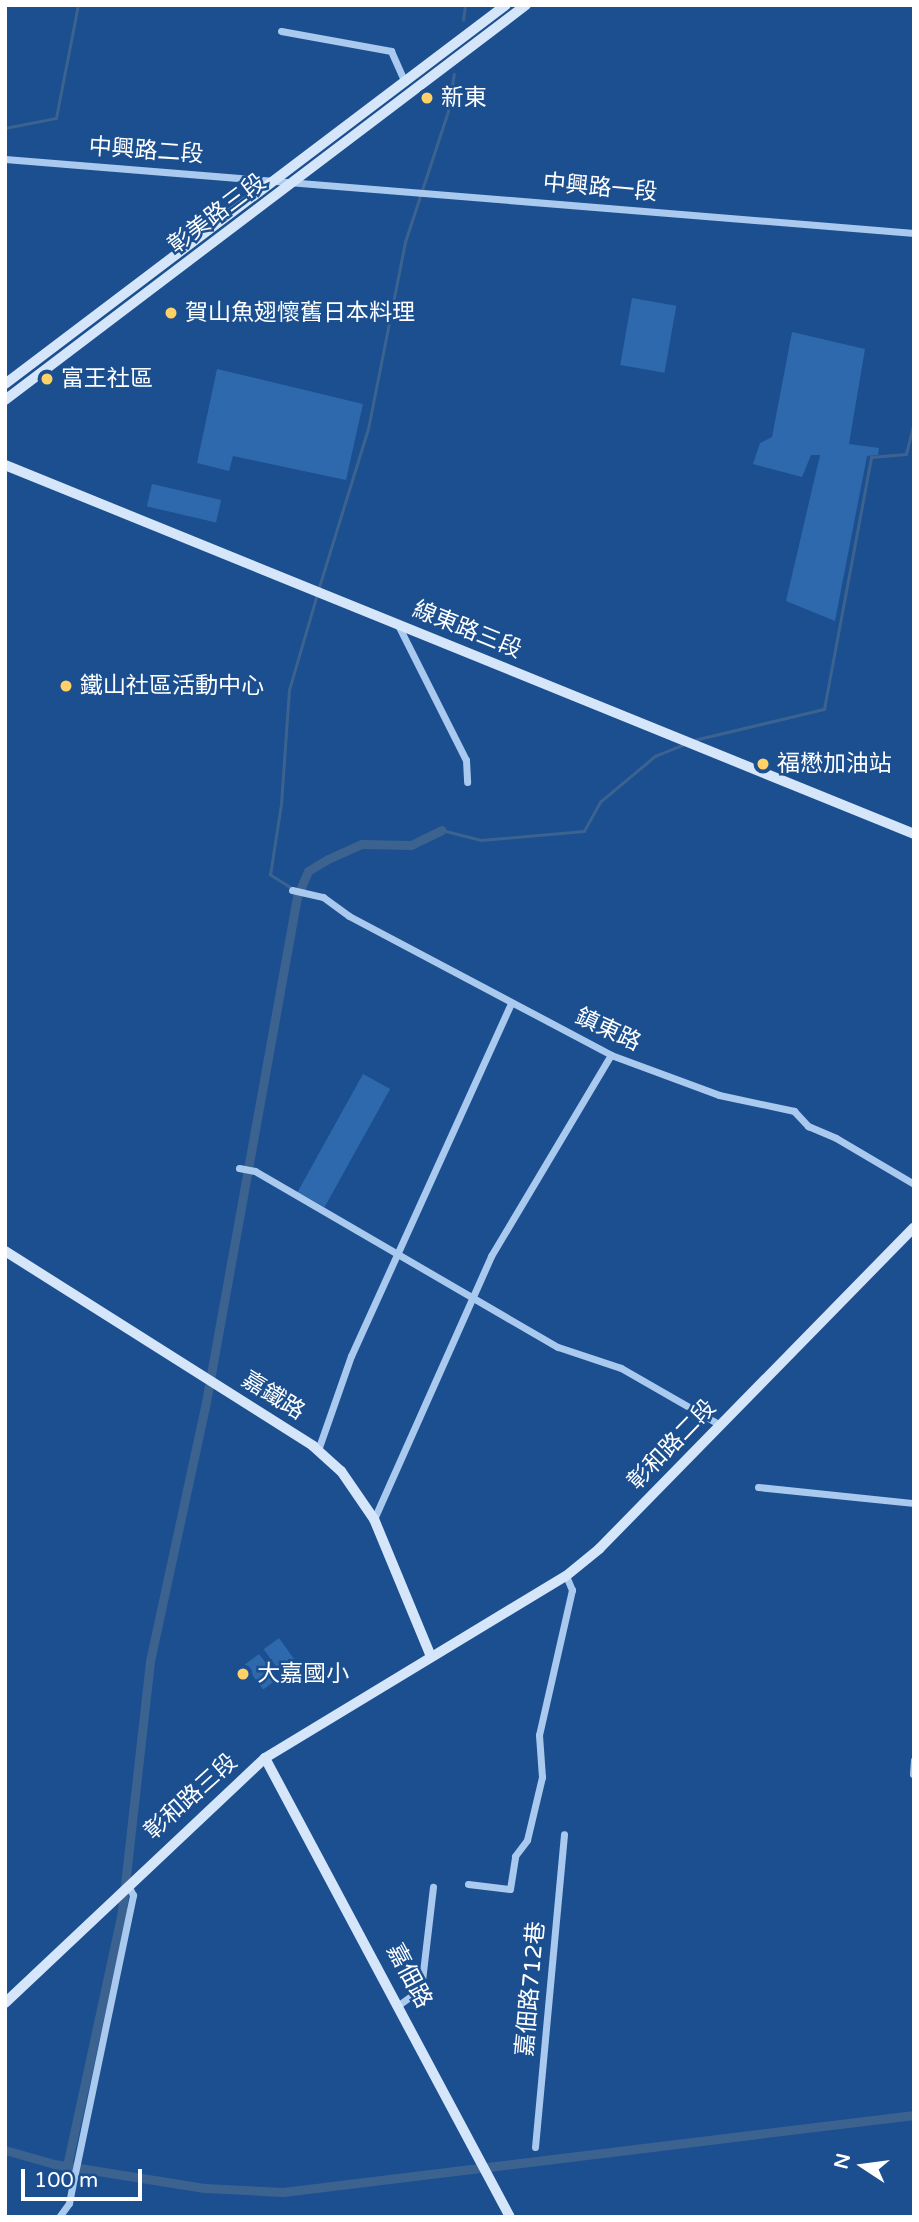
<!DOCTYPE html>
<html>
<head>
<meta charset="utf-8">
<style>
  body { margin:0 }
  #map { position:relative; width:919px; height:2222px; overflow:hidden; background:#1b4f8f; font-family:"Varela Round","Noto Sans TC",sans-serif }
  div>[style] { position:absolute }
  .green>* { inset:0; background:#2e69ad; transform-origin:0 0 }
  .stream>* { height:2.5px; margin:-1.25px; padding:0 1.25px; transform-origin:1.25px; border-radius:1.25px; background:#3c6290 }
  .canal>* { height:9px; margin:-4.5px; padding:0 4.5px; transform-origin:4.5px; border-radius:4.5px; background:#3c6290 }
  .street>* { height:7px; margin:-3.5px; padding:0 3.5px; transform-origin:3.5px; border-radius:3.5px; background:#a9c9ee }
  .secondary>* { height:10px; margin:-5px; padding:0 5px; transform-origin:5px; border-radius:5px; background:#d6e6fa }
  .dots>* { width:19px; height:19px; translate:-50% -50%; box-sizing:border-box; border:4px solid #1b4f8f; border-radius:50% }
  span { translate:-50% -50%; white-space:nowrap; text-align:center; line-height:1.15; -webkit-text-stroke:5px #1b4f8f; paint-order:stroke }
  .poi-label { font-size:23px; color:#fff }
  .left { translate:0 -50%; text-align:left }
  .street-label { font-size:23px; color:#fff }
  .frame { position:absolute; inset:0; border:7px solid #fff; pointer-events:none }
  .north { position:absolute; left:828px; top:2131px; width:70px; height:70px; -webkit-text-stroke:5px #1b4f8f; paint-order:stroke; rotate:283deg; font-size:19px; font-weight:700; line-height:28px; text-align:center; color:#fff }
  .north::after { content:''; display:block; margin:auto; width:24px; height:32px; background:#fff; clip-path:polygon(50% 0,100% 100%,50% 72%,0 100%) }
  .scale { position:absolute; left:21px; top:2169px; width:121px; height:32px; box-sizing:border-box; border:4px solid #fff; border-top:0; padding-left:9px; font-size:21px; line-height:24px; white-space:nowrap; color:#fff; -webkit-text-stroke:5px #1b4f8f; paint-order:stroke }
</style>
</head>
<body>
<div id="map">
  <div class="green">
    <i style="left:632px;top:298px;width:45px;height:68px;rotate:10deg"></i>
    <i style="clip-path:polygon(792px 332px,865px 349px,849px 444px,879px 448px,878px 455px,867px 456px,835px 621px,786px 601px,820px 455px,811px 455px,802px 477px,753px 464px,760px 443px,772px 437px)"></i>
    <i style="clip-path:polygon(217px 369px,363px 404px,346px 480px,233px 456px,229px 471px,197px 463px)"></i>
    <i style="left:152px;top:484px;width:71px;height:23px;rotate:13deg"></i>
    <i style="left:363px;top:1074px;width:31px;height:135px;rotate:29deg"></i>
    <i style="left:279px;top:1638px;width:32px;height:19px;rotate:54deg"></i>
    <i style="left:259px;top:1654px;width:31px;height:18px;rotate:53deg"></i>
  </div>
  <div class="stream">
    <i style="left:463px;top:20px;width:15px;rotate:-82deg"></i>
    <i style="left:5px;top:128px;width:52px;rotate:-11.1deg"></i>
    <i style="left:56px;top:118px;width:115px;rotate:-79deg"></i>
    <i style="left:319px;top:587px;width:165px;rotate:-72.8deg"></i>
    <i style="left:368px;top:429px;width:191px;rotate:-78.8deg"></i>
    <i style="left:405px;top:242px;width:138px;rotate:-71.8deg"></i>
    <i style="left:448px;top:111px;width:37px;rotate:-81deg"></i>
    <i style="left:694px;top:740px;width:134px;rotate:-13.4deg"></i>
    <i style="left:824px;top:709px;width:256px;rotate:-79.4deg"></i>
    <i style="left:871px;top:457px;width:35px;rotate:-5deg"></i>
    <i style="left:906px;top:454px;width:33px;rotate:-76deg"></i>
    <i style="left:442px;top:830px;width:40px;rotate:14.4deg"></i>
    <i style="left:481px;top:840px;width:103px;rotate:-5deg"></i>
    <i style="left:584px;top:831px;width:33px;rotate:-61deg"></i>
    <i style="left:600px;top:802px;width:72px;rotate:-39.9deg"></i>
    <i style="left:655px;top:756px;width:32px;rotate:-22deg"></i>
    <i style="left:291px;top:888px;width:25px;rotate:-148deg"></i>
    <i style="left:270px;top:875px;width:72px;rotate:-81.2deg"></i>
    <i style="left:281px;top:804px;width:114px;rotate:-86deg"></i>
    <i style="left:289px;top:690px;width:100px;rotate:-73.7deg"></i>
  </div>
  <div class="canal">
    <i style="left:5px;top:2150px;width:51px;rotate:15.9deg"></i>
    <i style="left:54px;top:2164px;width:152px;rotate:9.1deg"></i>
    <i style="left:204px;top:2188px;width:79px;rotate:2.9deg"></i>
    <i style="left:283px;top:2192px;width:636px;rotate:-6.96deg"></i>
    <i style="left:67px;top:2166px;width:261px;rotate:-77.8deg"></i>
    <i style="left:122px;top:1911px;width:252px;rotate:-83.6deg"></i>
    <i style="left:150px;top:1661px;width:265px;rotate:-77.8deg"></i>
    <i style="left:206px;top:1402px;width:513px;rotate:-79.79deg"></i>
    <i style="left:297px;top:897px;width:28px;rotate:-67deg"></i>
    <i style="left:308px;top:871px;width:23px;rotate:-31deg"></i>
    <i style="left:328px;top:859px;width:37px;rotate:-24deg"></i>
    <i style="left:362px;top:844px;width:49px;rotate:1.2deg"></i>
    <i style="left:411px;top:845px;width:34px;rotate:-26deg"></i>
  </div>
  <div class="street">
    <i style="left:281px;top:31px;width:112px;rotate:10.3deg"></i>
    <i style="left:391px;top:51px;width:34px;rotate:66deg"></i>
    <i style="left:5px;top:159px;width:912px;rotate:4.65deg"></i>
    <i style="left:398px;top:625px;width:151px;rotate:63.3deg"></i>
    <i style="left:466px;top:760px;width:22px;rotate:87deg"></i>
    <i style="left:292px;top:890px;width:32px;rotate:13deg"></i>
    <i style="left:323px;top:897px;width:32px;rotate:36deg"></i>
    <i style="left:349px;top:916px;width:297px;rotate:27.9deg"></i>
    <i style="left:611px;top:1055px;width:115px;rotate:20.3deg"></i>
    <i style="left:719px;top:1095px;width:77px;rotate:12deg"></i>
    <i style="left:794px;top:1111px;width:21px;rotate:47deg"></i>
    <i style="left:808px;top:1126px;width:30px;rotate:23deg"></i>
    <i style="left:836px;top:1138px;width:91px;rotate:30.5deg"></i>
    <i style="left:239px;top:1168px;width:16px;rotate:11deg"></i>
    <i style="left:255px;top:1171px;width:350px;rotate:30.2deg"></i>
    <i style="left:558px;top:1347px;width:66px;rotate:18.4deg"></i>
    <i style="left:621px;top:1368px;width:114px;rotate:29.9deg"></i>
    <i style="left:318px;top:1450px;width:100px;rotate:-70.7deg"></i>
    <i style="left:351px;top:1356px;width:387px;rotate:-65.6deg"></i>
    <i style="left:758px;top:1487px;width:157px;rotate:5.9deg"></i>
    <i style="left:374px;top:1519px;width:288px;rotate:-66deg"></i>
    <i style="left:491px;top:1256px;width:234px;rotate:-59.2deg"></i>
    <i style="left:913px;top:1774px;width:14px;rotate:-86deg"></i>
    <i style="left:468px;top:1884px;width:42px;rotate:6.8deg"></i>
    <i style="left:510px;top:1889px;width:33px;rotate:-81deg"></i>
    <i style="left:515px;top:1856px;width:20px;rotate:-53deg"></i>
    <i style="left:527px;top:1840px;width:65px;rotate:-76.6deg"></i>
    <i style="left:542px;top:1777px;width:42px;rotate:-94.1deg"></i>
    <i style="left:539px;top:1735px;width:149px;rotate:-77.2deg"></i>
    <i style="left:572px;top:1590px;width:15px;rotate:-113deg"></i>
    <i style="left:400px;top:2004px;width:26px;rotate:-36deg"></i>
    <i style="left:421px;top:1989px;width:103px;rotate:-83.3deg"></i>
    <i style="left:535px;top:2147px;width:314px;rotate:-84.7deg"></i>
    <i style="left:59px;top:2217px;width:17px;rotate:-54deg"></i>
    <i style="left:69px;top:2203px;width:31px;rotate:-79deg"></i>
    <i style="left:75px;top:2173px;width:284px;rotate:-78.2deg"></i>
    <i style="left:133px;top:1895px;width:11px;rotate:-117deg"></i>
  </div>
  <div class="secondary">
    <i style="left:5px;top:384px;width:628px;rotate:-37.11deg"></i>
    <i style="left:5px;top:400px;width:654px;rotate:-37.17deg"></i>
    <i style="left:5px;top:465px;width:981px;rotate:22.09deg"></i>
    <i style="left:5px;top:1251px;width:365px;rotate:32.3deg"></i>
    <i style="left:313px;top:1446px;width:38px;rotate:42deg"></i>
    <i style="left:341px;top:1471px;width:58px;rotate:55.5deg"></i>
    <i style="left:374px;top:1519px;width:146px;rotate:67.5deg"></i>
    <i style="left:265px;top:1758px;width:520px;rotate:61.91deg"></i>
    <i style="left:5px;top:2003px;width:357px;rotate:-43.3deg"></i>
    <i style="left:265px;top:1758px;width:352px;rotate:-31.2deg"></i>
    <i style="left:566px;top:1576px;width:43px;rotate:-39.3deg"></i>
    <i style="left:599px;top:1549px;width:450px;rotate:-45.6deg"></i>
  </div>
  <div class="dots">
    <i style="left:427px;top:98px;background:#ffd166"></i>
    <i style="left:171px;top:313px;background:#ffd166"></i>
    <i style="left:47px;top:379px;background:#ffd166"></i>
    <i style="left:66px;top:686px;background:#ffd166"></i>
    <i style="left:763px;top:764px;background:#ffd166"></i>
    <i style="left:243px;top:1674px;background:#ffd166"></i>
  </div>
  <div class="poi-label">
    <span class="left" style="left:441px;top:98px">新東</span>
    <span class="left" style="left:185px;top:313px">賀山魚翅懷舊日本料理</span>
    <span class="left" style="left:61px;top:379px">富王社區</span>
    <span class="left" style="left:80px;top:686px">鐵山社區活動中心</span>
    <span class="left" style="left:777px;top:764px">福懋加油站</span>
    <span class="left" style="left:257px;top:1674px">大嘉國小</span>
  </div>
  <div class="street-label">
    <span style="left:146px;top:151px;rotate:4deg">中興路二段</span>
    <span style="left:600px;top:188px;rotate:5deg">中興路一段</span>
    <span style="left:217px;top:214px;rotate:-37deg">彰美路三段</span>
    <span style="left:467px;top:630px;rotate:22deg">線東路三段</span>
    <span style="left:608px;top:1030px;rotate:25deg">鎮東路</span>
    <span style="left:273px;top:1396px;rotate:32deg">嘉鐵路</span>
    <span style="left:672px;top:1445px;rotate:-46deg">彰和路二段</span>
    <span style="left:191px;top:1797px;rotate:-42deg">彰和路三段</span>
    <span style="left:409px;top:1976px;rotate:62deg">嘉佃路</span>
    <span style="left:531px;top:1989px;rotate:-85deg">嘉佃路712巷</span>
  </div>
  <div class="frame"></div>
  <div class="north">N</div>
  <div class="scale">100 m</div>
</div>
</body>
</html>
